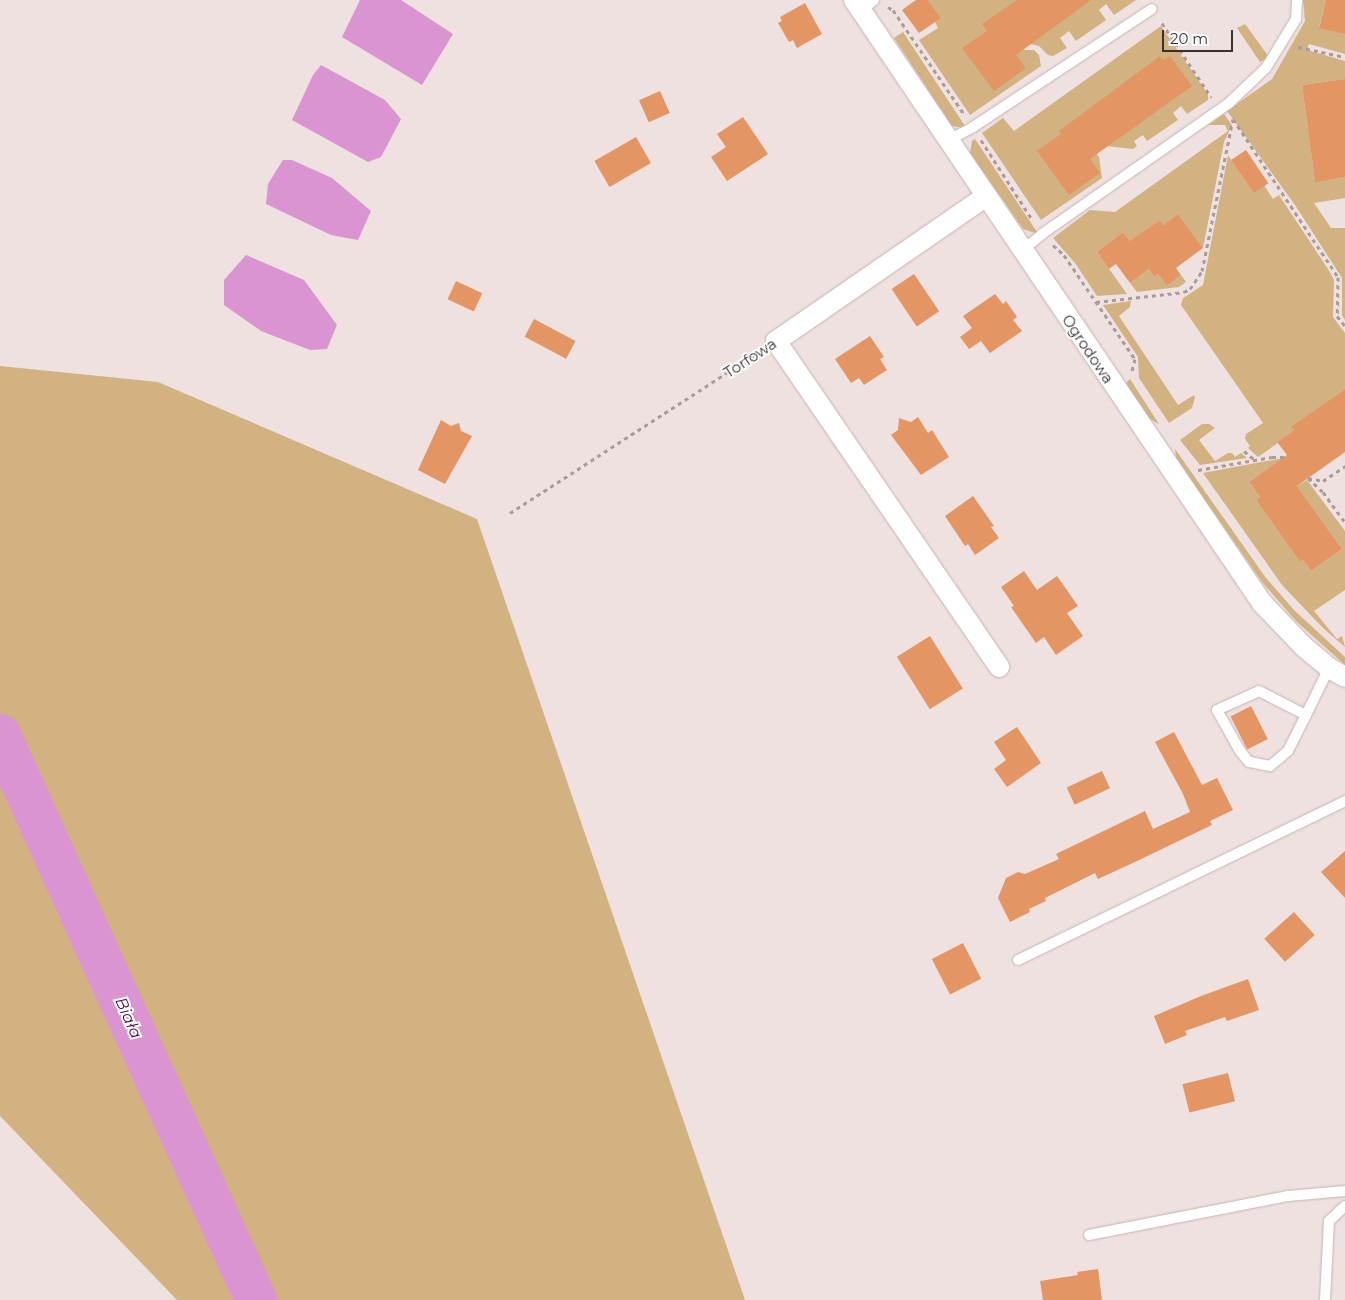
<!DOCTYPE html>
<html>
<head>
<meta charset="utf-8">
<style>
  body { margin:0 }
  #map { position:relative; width:1345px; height:1300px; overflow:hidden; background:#efe1df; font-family:Montserrat,sans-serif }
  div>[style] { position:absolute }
  .green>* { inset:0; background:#d2b280 }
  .water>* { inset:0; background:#d994d1 }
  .river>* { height:42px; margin:-21px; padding:0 21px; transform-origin:21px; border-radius:21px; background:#d994d1 }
  .building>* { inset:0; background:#e39564; transform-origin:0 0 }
  .path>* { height:3px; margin-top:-1.5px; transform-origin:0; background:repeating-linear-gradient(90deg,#a79c9b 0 4px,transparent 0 8px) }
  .roads { filter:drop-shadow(0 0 1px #c3b5b3) drop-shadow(0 0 1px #c3b5b3) }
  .lane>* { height:10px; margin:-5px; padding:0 5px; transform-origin:5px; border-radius:5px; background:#fff }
  .street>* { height:20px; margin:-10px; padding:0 10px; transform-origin:10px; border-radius:10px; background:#fff }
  span { translate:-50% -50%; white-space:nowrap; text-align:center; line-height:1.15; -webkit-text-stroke:4px #fff; paint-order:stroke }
  .street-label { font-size:15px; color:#373131 }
  .water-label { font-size:16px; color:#4a0c46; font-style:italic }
  .scale { position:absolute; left:1162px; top:30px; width:71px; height:22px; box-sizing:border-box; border:2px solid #373131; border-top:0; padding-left:6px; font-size:15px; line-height:18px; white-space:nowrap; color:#373131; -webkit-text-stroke:4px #fff; paint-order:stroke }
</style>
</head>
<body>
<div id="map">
  <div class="green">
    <i style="clip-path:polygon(928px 0,1136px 0,1114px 15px,1106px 4px,1099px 10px,1106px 20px,1076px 41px,1069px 31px,1060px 38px,1067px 48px,1053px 56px,1048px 55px,1039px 46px,1026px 43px,1024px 50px,1034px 50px,1039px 55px,1041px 66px,970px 115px,919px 40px,938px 28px,935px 22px,941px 18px)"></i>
    <i style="clip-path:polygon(1303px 0,1326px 0,1319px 27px,1345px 34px,1345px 54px,1309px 44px,1307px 50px,1345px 61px,1345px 79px,1302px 85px,1315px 181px,1345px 177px,1345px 198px,1314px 203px,1331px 228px,1345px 228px,1345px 320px,1342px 315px,1342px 278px,1295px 205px,1227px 111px,1272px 79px,1305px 21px)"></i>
    <i style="clip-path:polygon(1245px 24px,1269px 57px,1260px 62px,1237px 28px)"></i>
    <i style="clip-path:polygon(1161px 26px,1208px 94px,1208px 100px,1187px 114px,1181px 106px,1173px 113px,1178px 120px,1147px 141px,1143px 135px,1134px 141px,1137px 146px,1133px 149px,1097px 145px,1095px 152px,1099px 157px,1102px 178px,1041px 220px,982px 133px,1003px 118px,1014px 131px)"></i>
    <i style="clip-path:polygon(903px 32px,965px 126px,964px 128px,952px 126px,894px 38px)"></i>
    <i style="clip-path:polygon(1224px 114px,1232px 125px,1224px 142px,1203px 248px,1178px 214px,1163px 225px,1160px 220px,1142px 233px,1134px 246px,1123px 232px,1097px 252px,1127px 294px,1097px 296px,1075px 263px,1053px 238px,1090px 210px,1115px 212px,1228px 131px,1225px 125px,1208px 125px)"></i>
    <i style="clip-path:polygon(975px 139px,1037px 232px,1035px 233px,1023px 229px,970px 153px,972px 141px)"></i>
    <i style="clip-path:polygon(1228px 155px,1253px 193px,1264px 185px,1273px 199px,1279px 195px,1328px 269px,1334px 280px,1333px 317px,1345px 333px,1345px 389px,1292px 427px,1294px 430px,1277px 442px,1278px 443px,1258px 457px,1248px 448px,1250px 446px,1245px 439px,1246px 434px,1263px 423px,1181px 305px,1183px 298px,1203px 285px)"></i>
    <i style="clip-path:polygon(1149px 269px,1154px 277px,1158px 274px,1167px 286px,1181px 275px,1186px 282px,1179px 287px,1137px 292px,1130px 283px)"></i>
    <i style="clip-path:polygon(1131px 301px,1130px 307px,1119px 316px,1178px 405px,1194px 395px,1195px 397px,1192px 408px,1169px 423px,1139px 378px,1138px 357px,1103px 305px)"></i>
    <i style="clip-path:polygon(0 366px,158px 382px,477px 519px,745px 1300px,177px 1300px,0 1116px)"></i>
    <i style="clip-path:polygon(1130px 379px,1159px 424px,1150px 419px,1126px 383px)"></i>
    <i style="clip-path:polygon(1202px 424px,1209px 424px,1215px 428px,1199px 440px,1215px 461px,1228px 453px,1232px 453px,1235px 457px,1241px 453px,1247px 458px,1200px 465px,1180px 440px)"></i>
    <i style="clip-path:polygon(1175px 449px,1266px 578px,1294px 610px,1345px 657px,1345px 665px,1297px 622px,1262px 582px,1176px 458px)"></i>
    <i style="clip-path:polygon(1283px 458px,1249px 482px,1260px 497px,1256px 500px,1300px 562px,1303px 560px,1311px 571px,1342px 549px,1297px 486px,1307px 480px,1345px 531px,1345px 590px,1314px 611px,1337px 639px,1342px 636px,1345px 647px,1323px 628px,1282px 585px,1203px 473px)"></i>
  </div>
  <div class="water">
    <i style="clip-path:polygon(360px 0,401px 0,453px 34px,422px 85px,342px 37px)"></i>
    <i style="clip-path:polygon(321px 65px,385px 100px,401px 119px,381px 157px,368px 162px,292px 120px,313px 75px)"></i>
    <i style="clip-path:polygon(283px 160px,292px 160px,332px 178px,371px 211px,358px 240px,331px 235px,266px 204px,268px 184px)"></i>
    <i style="clip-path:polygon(246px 255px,304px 280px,337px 325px,327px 349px,310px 350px,261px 331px,224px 305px,224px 280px)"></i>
  </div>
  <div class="river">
    <i style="left:0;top:735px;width:620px;rotate:65.62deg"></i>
  </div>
  <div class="building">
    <i style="clip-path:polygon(916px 0,928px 0,941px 18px,919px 33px,902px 10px)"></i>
    <i style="clip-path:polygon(1017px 0,1091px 0,1016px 55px,1026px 68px,994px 91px,962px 48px,987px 31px,982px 24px)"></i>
    <i style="clip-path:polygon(1326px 0,1345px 0,1345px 34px,1319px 28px)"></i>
    <i style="clip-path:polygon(805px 3px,822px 34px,797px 48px,793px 40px,789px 42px,778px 23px,782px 21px,780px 17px)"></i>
    <i style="clip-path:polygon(1160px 56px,1163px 60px,1170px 56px,1192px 86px,1090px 159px,1100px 173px,1069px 195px,1037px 151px,1061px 134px,1059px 131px)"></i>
    <i style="clip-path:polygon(1345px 79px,1345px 177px,1315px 182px,1302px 85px)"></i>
    <i style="left:660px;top:91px;width:24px;height:23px;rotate:66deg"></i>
    <i style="clip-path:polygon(743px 117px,768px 154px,727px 181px,711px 157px,726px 147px,717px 134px)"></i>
    <i style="left:636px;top:137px;width:30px;height:48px;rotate:60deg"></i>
    <i style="left:1246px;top:150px;width:40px;height:18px;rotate:56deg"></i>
    <i style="clip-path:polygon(1178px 214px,1203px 248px,1176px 268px,1181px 275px,1167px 286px,1158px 274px,1154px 277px,1149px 269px,1130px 283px,1116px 264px,1109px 269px,1097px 252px,1123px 232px,1130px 241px,1160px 220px,1163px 225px)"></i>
    <i style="left:914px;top:274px;width:45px;height:27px;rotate:56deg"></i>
    <i style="left:456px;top:281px;width:29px;height:20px;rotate:25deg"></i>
    <i style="clip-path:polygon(995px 294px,1003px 304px,1006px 301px,1017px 317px,1013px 320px,1022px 331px,990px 353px,981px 341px,969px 349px,960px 337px,972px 328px,963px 316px)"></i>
    <i style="left:534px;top:319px;width:47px;height:20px;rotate:28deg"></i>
    <i style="clip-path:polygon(870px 336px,884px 357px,880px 359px,887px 370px,864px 385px,859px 378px,851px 383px,835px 359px)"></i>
    <i style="clip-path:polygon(1345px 389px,1345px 452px,1297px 486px,1342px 549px,1311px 571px,1303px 560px,1300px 562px,1256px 500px,1260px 497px,1249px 482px,1287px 455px,1277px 442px,1294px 430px,1291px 427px)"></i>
    <i style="clip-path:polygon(918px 417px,928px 433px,932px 430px,949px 457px,921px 475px,891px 435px,898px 430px,899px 418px,911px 422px)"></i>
    <i style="clip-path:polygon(441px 420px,451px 426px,459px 423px,461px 431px,472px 436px,445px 484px,418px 470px)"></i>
    <i style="clip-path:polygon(973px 496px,994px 526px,991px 527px,999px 538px,975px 555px,968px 544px,965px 546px,945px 516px)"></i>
    <i style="clip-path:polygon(1024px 571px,1037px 590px,1057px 576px,1078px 606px,1067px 613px,1083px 636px,1056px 655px,1044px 637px,1036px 643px,1011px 607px,1014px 606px,1001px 587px)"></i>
    <i style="left:930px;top:636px;width:62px;height:39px;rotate:58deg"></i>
    <i style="left:1251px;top:706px;width:37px;height:23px;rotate:63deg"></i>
    <i style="clip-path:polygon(1017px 727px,1041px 763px,1007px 787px,994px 769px,1006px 760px,994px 742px)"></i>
    <i style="clip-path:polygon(1174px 732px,1202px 785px,1217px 778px,1233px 810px,1210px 821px,1212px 825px,1137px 861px,1098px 879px,1095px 873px,1045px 898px,1046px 901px,1029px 909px,1030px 912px,1010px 922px,998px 898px,1006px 878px,1018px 872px,1025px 874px,1059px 859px,1056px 854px,1145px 811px,1153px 829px,1190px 812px,1183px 794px,1155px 742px)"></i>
    <i style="left:1102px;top:771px;width:19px;height:39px;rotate:65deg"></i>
    <i style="clip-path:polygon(1345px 851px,1345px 898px,1321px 872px)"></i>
    <i style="left:1294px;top:912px;width:31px;height:40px;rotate:48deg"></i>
    <i style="left:963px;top:943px;width:40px;height:35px;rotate:63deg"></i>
    <i style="clip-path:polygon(1248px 979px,1259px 1010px,1227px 1021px,1225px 1017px,1185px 1031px,1187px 1035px,1165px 1044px,1154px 1016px,1201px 996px)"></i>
    <i style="left:1228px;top:1073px;width:29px;height:47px;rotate:76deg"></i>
    <i style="clip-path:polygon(1098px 1269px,1102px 1300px,1043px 1300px,1040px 1281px,1078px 1275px,1077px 1272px)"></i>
  </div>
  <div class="path">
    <i style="left:888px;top:7px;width:6px;rotate:31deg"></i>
    <i style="left:893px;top:10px;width:126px;rotate:55.7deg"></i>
    <i style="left:1162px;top:23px;width:89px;rotate:56.5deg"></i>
    <i style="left:1298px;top:47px;width:48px;rotate:12deg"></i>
    <i style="left:981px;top:140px;width:96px;rotate:57.3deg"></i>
    <i style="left:1053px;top:245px;width:15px;rotate:42deg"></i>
    <i style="left:1064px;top:255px;width:126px;rotate:55.7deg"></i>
    <i style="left:1135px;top:359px;width:12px;rotate:104deg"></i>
    <i style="left:1096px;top:302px;width:89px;rotate:-6.5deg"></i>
    <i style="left:1184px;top:292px;width:7px;rotate:-27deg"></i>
    <i style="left:1190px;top:289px;width:22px;rotate:-56deg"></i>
    <i style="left:1202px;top:271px;width:155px;rotate:-78.5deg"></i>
    <i style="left:1233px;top:119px;width:190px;rotate:56.4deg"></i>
    <i style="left:1338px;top:277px;width:39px;rotate:91deg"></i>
    <i style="left:1337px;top:316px;width:13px;rotate:51deg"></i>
    <i style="left:1244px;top:451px;width:14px;rotate:39deg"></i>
    <i style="left:1198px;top:470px;width:75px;rotate:-10deg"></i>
    <i style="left:1272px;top:457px;width:12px"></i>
    <i style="left:1308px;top:478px;width:21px;rotate:43deg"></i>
    <i style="left:1323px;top:492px;width:37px;rotate:54deg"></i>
    <i style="left:1308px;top:478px;width:15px;rotate:11deg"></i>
    <i style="left:1323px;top:481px;width:27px;rotate:-34deg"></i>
    <i style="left:510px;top:513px;width:297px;rotate:-32.9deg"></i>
  </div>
  <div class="roads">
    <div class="lane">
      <i style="left:861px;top:11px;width:17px;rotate:-40deg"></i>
      <i style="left:947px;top:141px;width:30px;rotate:-28deg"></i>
      <i style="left:973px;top:127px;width:214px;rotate:-33.4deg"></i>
      <i style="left:1022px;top:251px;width:26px;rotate:-40deg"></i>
      <i style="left:1042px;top:234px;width:227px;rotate:-35deg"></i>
      <i style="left:1228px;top:104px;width:52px;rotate:-43.5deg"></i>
      <i style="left:1266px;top:68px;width:57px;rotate:-58.5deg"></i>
      <i style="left:1296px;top:19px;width:19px;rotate:-87deg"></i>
      <i style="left:1306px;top:715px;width:40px;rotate:116.6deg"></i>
      <i style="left:1288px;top:751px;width:23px;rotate:140deg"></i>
      <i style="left:1270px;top:766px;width:21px;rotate:-169deg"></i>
      <i style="left:1249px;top:762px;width:14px;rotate:-129deg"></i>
      <i style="left:1240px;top:751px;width:47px;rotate:-119.3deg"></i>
      <i style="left:1217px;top:710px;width:46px;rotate:-24.3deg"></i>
      <i style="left:1259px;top:691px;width:53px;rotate:27.1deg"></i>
      <i style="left:1306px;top:715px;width:52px;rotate:-63.9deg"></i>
      <i style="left:1018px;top:960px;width:364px;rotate:-25.9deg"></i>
      <i style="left:1089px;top:1235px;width:203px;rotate:-11.1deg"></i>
      <i style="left:1288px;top:1196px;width:57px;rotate:-5deg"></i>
      <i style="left:1325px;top:1300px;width:79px;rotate:-87.1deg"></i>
      <i style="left:1329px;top:1221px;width:22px;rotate:-43deg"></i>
    </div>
    <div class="street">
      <i style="left:854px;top:0;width:728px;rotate:55.92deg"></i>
      <i style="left:1262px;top:603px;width:59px;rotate:46.4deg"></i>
      <i style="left:1303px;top:646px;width:34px;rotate:40deg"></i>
      <i style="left:1329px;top:668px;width:18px;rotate:29deg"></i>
      <i style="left:985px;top:197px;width:254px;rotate:145.4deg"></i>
      <i style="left:776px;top:341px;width:395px;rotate:55.6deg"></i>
    </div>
  </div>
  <div class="street-label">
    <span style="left:1088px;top:349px;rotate:56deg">Ogrodowa</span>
    <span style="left:750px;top:358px;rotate:-33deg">Torfowa</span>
  </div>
  <div class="water-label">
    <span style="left:128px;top:1018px;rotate:66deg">Biała</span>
  </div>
  <div class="scale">20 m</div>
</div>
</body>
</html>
